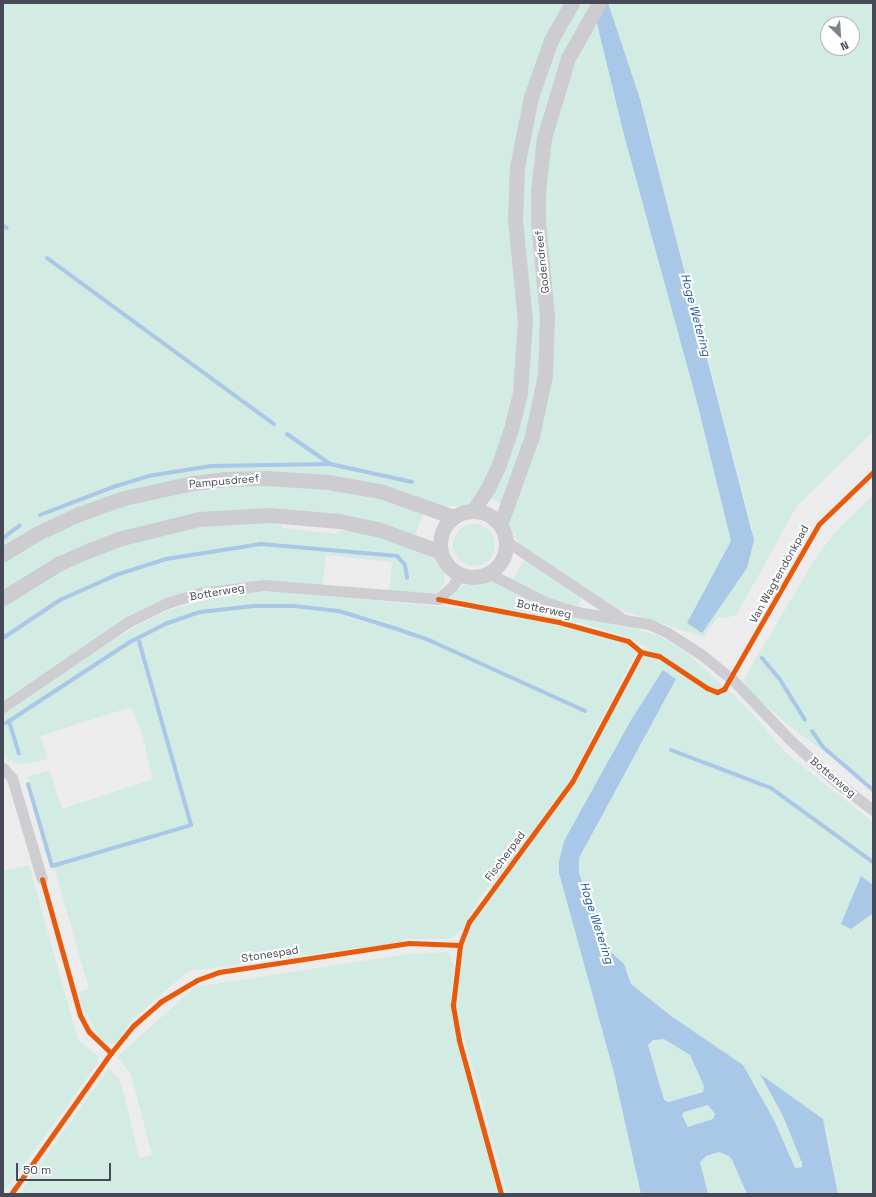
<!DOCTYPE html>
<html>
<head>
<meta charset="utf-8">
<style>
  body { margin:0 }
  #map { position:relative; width:876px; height:1197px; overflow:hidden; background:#edecec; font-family:"Space Grotesk",sans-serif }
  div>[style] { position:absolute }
  .green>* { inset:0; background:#d2ebe3 }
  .round { border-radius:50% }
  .water>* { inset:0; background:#a9c7e6 }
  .stream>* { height:4px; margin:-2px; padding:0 2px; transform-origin:2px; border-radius:2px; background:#a9c7e6 }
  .street>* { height:11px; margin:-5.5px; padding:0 5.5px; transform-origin:5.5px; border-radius:5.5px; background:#ceced2 }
  .secondary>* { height:15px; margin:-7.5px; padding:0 7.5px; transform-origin:7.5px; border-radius:7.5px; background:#cdcdd1 }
  .secondary>.ring { margin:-7.5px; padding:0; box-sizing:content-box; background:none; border:15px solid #cdcdd1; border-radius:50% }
  .cycleway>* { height:5px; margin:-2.5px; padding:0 2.5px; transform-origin:2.5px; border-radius:2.5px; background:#e8590c }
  span { translate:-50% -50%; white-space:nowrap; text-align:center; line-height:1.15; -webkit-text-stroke:4px #fff; paint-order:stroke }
  .street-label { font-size:11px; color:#464a57 }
  .water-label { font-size:12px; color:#175798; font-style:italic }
  .frame { position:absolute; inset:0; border:4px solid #464a57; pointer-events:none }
  .north { position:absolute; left:820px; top:16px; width:40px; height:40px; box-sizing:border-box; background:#fff; border:1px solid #b5b7bc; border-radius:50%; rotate:155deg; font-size:11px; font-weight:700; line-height:16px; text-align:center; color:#464a57 }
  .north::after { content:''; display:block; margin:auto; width:14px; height:18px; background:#80838b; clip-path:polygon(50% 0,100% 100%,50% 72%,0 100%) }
  .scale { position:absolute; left:16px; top:1163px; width:95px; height:18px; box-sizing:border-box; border:2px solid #464a57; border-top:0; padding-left:5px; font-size:12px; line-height:14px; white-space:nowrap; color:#464a57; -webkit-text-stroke:3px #fff; paint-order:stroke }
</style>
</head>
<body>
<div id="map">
  <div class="green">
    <i style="clip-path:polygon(3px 3px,568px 3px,523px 110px,520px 365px,503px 443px,473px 503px,467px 506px,445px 506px,380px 487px,176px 481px,3px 548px)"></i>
    <i style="clip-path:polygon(576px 3px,592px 3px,545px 115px,543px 307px,538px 394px,502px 504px,488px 497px,517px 420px,519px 183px,541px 75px)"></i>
    <i style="clip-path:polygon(evenodd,608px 3px,873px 3px,873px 431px,797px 506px,737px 614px,727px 618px,718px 617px,703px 637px,612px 607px,520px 544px,510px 528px,508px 517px,539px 425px,544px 164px,563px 84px,595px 16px,624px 135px,697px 402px,731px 541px,687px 623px,702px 633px,752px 528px,648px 128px,608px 3px,828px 24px,852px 24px,852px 48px,828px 48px,828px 24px)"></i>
    <i style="clip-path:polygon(250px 482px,331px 487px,425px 509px,415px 536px,404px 532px,196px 516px,3px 592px,3px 558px,95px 513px,169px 492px)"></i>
    <i style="clip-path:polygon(873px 495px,873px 786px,793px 729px,752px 693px,743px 680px,817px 556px,837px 530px)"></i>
    <i style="clip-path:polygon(247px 520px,282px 525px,282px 528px,338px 534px,339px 531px,359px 529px,436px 557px,444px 574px,445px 583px,435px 594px,389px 592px,392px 562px,326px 555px,322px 586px,208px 588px,84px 647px,3px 700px,3px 603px,71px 563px,168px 530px)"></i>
    <i class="round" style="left:453px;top:524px;width:42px;height:42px"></i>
    <i style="clip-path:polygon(525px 558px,579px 596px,581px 600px,578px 606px,545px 597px,512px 581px)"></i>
    <i style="clip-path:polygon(487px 581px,626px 625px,661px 637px,684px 650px,749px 710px,786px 753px,873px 822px,873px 1194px,838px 1194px,826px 1127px,760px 1075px,783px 1116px,802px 1163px,802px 1166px,795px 1168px,774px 1120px,743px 1065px,671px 1016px,631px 984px,627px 971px,606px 948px,579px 873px,579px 858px,676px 679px,663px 670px,631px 720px,564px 841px,559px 861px,559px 873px,614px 1073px,641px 1194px,507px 1194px,459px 1018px,457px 994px,463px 948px,479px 909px,576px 783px,617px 702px,649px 649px,630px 638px,582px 623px,450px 598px,464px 585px)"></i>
    <i style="clip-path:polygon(270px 591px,498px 612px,597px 634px,628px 644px,636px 653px,570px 780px,512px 860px,478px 900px,464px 928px,451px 939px,406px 939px,401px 942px,188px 971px,133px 1019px,117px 1042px,112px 1044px,103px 1041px,80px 1005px,79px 992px,89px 989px,28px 776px,50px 771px,62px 809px,153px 779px,142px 733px,131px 707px,40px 736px,48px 759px,25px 764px,14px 763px,3px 754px,3px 713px,82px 659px,140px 624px,171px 609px,227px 595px)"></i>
    <i style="clip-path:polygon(29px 865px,78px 1040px,98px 1056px,98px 1063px,3px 1194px,3px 871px)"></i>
    <i style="clip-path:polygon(449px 952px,454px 966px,451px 994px,454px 1025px,498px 1194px,19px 1194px,109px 1068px,119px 1080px,124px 1093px,139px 1158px,152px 1155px,131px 1074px,117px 1057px,195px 987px,408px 954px)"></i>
    <i style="clip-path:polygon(664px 1039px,690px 1055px,704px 1086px,703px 1092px,669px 1102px,664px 1100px,648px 1045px,653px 1040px)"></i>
    <i style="clip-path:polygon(708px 1105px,715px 1114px,713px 1119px,688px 1127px,682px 1115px,684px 1112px)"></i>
    <i style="clip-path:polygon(719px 1152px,729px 1156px,732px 1160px,747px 1194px,708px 1194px,700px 1162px,706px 1156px)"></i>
  </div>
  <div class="water">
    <i style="clip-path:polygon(592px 3px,608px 3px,640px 99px,754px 540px,747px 568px,702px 633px,687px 623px,731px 541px,697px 402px,624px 135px)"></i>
    <i style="clip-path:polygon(evenodd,663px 670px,676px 679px,579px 858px,579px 873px,606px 948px,624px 964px,631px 984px,671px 1016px,743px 1065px,774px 1120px,795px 1168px,802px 1167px,802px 1163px,783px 1116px,760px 1074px,823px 1119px,838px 1194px,747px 1194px,732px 1160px,729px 1156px,719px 1152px,706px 1156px,700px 1162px,708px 1194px,641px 1194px,614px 1073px,559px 873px,559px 861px,564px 841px,631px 720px,663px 670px,664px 1039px,690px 1055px,704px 1086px,703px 1092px,669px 1102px,664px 1100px,648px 1045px,653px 1040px,664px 1039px,663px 670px,708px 1105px,715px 1114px,713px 1119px,688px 1127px,682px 1115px,684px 1112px,708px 1105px)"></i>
    <i style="clip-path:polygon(861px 876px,873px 885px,873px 913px,851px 929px,841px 924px)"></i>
  </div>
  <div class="stream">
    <i style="left:3px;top:226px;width:4px;rotate:27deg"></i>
    <i style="left:47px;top:258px;width:281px;rotate:36.2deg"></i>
    <i style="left:287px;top:434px;width:52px;rotate:34.9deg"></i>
    <i style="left:40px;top:515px;width:78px;rotate:-21deg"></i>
    <i style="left:113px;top:487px;width:37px;rotate:-17deg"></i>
    <i style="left:148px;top:476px;width:64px;rotate:-9deg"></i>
    <i style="left:211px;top:466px;width:119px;rotate:-1deg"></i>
    <i style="left:330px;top:464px;width:84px;rotate:12.4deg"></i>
    <i style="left:3px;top:538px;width:21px;rotate:-37deg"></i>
    <i style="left:3px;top:638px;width:69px;rotate:-33.7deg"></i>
    <i style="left:60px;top:600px;width:61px;rotate:-24.1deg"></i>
    <i style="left:116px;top:575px;width:52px;rotate:-17.7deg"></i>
    <i style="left:166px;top:559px;width:96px;rotate:-9deg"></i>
    <i style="left:261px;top:544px;width:137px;rotate:5deg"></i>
    <i style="left:397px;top:556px;width:12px;rotate:48deg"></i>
    <i style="left:405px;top:565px;width:13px;rotate:81deg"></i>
    <i style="left:762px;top:658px;width:26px;rotate:50deg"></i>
    <i style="left:779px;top:678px;width:49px;rotate:58.2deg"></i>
    <i style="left:9px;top:721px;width:34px;rotate:73deg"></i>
    <i style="left:6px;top:723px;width:148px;rotate:-33.2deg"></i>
    <i style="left:130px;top:642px;width:39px;rotate:-27deg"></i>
    <i style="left:165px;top:624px;width:37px;rotate:-19deg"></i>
    <i style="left:200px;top:612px;width:54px;rotate:-6.3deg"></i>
    <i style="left:254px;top:606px;width:40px"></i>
    <i style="left:294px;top:606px;width:45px;rotate:6.3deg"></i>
    <i style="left:339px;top:611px;width:58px;rotate:17.2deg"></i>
    <i style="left:394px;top:628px;width:39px;rotate:19deg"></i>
    <i style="left:431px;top:641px;width:169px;rotate:24.4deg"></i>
    <i style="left:812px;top:731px;width:19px;rotate:55deg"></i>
    <i style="left:823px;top:747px;width:66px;rotate:40.7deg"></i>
    <i style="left:671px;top:750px;width:107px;rotate:20.8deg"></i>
    <i style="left:771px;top:788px;width:126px;rotate:36deg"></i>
    <i style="left:28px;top:784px;width:85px;rotate:73.7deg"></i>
    <i style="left:52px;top:866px;width:145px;rotate:-16.4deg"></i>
    <i style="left:191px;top:825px;width:194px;rotate:-105.8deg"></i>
  </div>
  <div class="street">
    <i style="left:506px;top:541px;width:137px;rotate:33.7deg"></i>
    <i style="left:488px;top:573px;width:64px;rotate:27deg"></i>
    <i style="left:545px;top:602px;width:34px;rotate:17deg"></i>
    <i style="left:577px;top:612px;width:73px;rotate:9.5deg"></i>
    <i style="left:649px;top:624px;width:21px;rotate:25deg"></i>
    <i style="left:668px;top:633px;width:40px;rotate:32.9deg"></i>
    <i style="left:702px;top:655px;width:38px;rotate:39deg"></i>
    <i style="left:732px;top:679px;width:84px;rotate:46.4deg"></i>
    <i style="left:790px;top:740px;width:61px;rotate:42.3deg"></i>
    <i style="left:835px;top:781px;width:48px;rotate:37.3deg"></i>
    <i style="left:3px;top:707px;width:151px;rotate:-34.2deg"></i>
    <i style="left:128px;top:622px;width:43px;rotate:-26deg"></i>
    <i style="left:167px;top:603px;width:34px;rotate:-17deg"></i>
    <i style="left:200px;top:593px;width:64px;rotate:-7.1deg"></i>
    <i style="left:264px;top:585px;width:175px;rotate:4.6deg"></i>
    <i style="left:438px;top:599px;width:18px;rotate:-41deg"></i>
    <i style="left:452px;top:587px;width:15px;rotate:-58deg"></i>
    <i style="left:3px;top:768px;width:13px;rotate:48deg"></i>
    <i style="left:12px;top:778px;width:105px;rotate:73.5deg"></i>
  </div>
  <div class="secondary">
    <i style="left:473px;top:511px;width:27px;rotate:-57deg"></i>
    <i style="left:488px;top:488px;width:23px;rotate:-65deg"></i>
    <i style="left:498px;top:467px;width:40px;rotate:-71.1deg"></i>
    <i style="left:511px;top:429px;width:38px;rotate:-76deg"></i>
    <i style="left:520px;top:392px;width:71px;rotate:-86deg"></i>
    <i style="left:525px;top:321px;width:102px;rotate:-95.6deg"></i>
    <i style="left:515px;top:219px;width:52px;rotate:-87.8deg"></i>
    <i style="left:517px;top:167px;width:71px;rotate:-78.7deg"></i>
    <i style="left:531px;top:97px;width:60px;rotate:-70.7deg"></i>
    <i style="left:551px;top:40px;width:43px;rotate:-60.4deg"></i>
    <i class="ring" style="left:440px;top:511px;width:51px;height:51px"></i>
    <i style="left:500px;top:525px;width:95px;rotate:-70.2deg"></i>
    <i style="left:532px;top:436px;width:62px;rotate:-78deg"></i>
    <i style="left:545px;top:375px;width:59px;rotate:-88.1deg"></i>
    <i style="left:547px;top:316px;width:94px;rotate:-95.5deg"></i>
    <i style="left:538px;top:222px;width:30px;rotate:-90deg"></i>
    <i style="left:538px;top:192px;width:54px;rotate:-83.7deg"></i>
    <i style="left:544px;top:138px;width:84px;rotate:-73.3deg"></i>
    <i style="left:568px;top:58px;width:63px;rotate:-60.6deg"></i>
    <i style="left:3px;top:554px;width:41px;rotate:-31deg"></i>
    <i style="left:38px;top:533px;width:45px;rotate:-24.9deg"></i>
    <i style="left:79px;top:514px;width:48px;rotate:-19.6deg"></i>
    <i style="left:124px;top:498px;width:71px;rotate:-12.3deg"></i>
    <i style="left:193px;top:483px;width:31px;rotate:-7deg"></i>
    <i style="left:224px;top:479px;width:43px;rotate:-1.3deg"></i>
    <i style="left:267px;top:478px;width:61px;rotate:3.8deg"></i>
    <i style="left:328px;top:482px;width:53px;rotate:9.8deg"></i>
    <i style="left:380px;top:491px;width:78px;rotate:19.4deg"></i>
    <i style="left:3px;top:598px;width:65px;rotate:-31.7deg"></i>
    <i style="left:58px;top:564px;width:35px;rotate:-24deg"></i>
    <i style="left:90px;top:550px;width:34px;rotate:-21deg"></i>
    <i style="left:122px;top:538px;width:79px;rotate:-13.9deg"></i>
    <i style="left:199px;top:519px;width:71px;rotate:-3.2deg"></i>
    <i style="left:270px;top:515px;width:69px;rotate:5deg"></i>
    <i style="left:339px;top:521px;width:40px;rotate:12deg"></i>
    <i style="left:378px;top:529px;width:67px;rotate:20.1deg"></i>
  </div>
  <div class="cycleway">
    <i style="left:438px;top:599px;width:123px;rotate:10.8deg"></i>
    <i style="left:559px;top:622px;width:72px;rotate:15.4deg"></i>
    <i style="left:628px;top:641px;width:17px;rotate:40deg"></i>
    <i style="left:111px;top:1053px;width:36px;rotate:-51deg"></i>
    <i style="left:134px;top:1025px;width:35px;rotate:-41deg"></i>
    <i style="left:160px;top:1002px;width:43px;rotate:-30.7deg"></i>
    <i style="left:197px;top:980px;width:23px;rotate:-20deg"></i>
    <i style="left:219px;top:972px;width:192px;rotate:-8.7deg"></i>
    <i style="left:409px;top:943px;width:51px;rotate:2.2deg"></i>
    <i style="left:11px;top:1194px;width:173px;rotate:-54.7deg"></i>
    <i style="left:111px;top:1053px;width:30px;rotate:-136deg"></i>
    <i style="left:89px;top:1032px;width:19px;rotate:-118deg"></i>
    <i style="left:80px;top:1015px;width:141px;rotate:-105.6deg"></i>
    <i style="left:501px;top:1194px;width:160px;rotate:-105.3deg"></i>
    <i style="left:459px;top:1040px;width:36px;rotate:-100deg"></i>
    <i style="left:453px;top:1005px;width:60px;rotate:-83.3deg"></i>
    <i style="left:460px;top:945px;width:25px;rotate:-69deg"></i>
    <i style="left:469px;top:922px;width:174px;rotate:-53.7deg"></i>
    <i style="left:572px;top:782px;width:147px;rotate:-62deg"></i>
    <i style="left:641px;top:652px;width:18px;rotate:13deg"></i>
    <i style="left:659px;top:656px;width:58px;rotate:33.7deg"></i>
    <i style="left:707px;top:688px;width:11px;rotate:22deg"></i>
    <i style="left:717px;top:692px;width:8px;rotate:-23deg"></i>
    <i style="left:724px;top:689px;width:190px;rotate:-60.1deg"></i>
    <i style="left:819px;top:524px;width:75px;rotate:-43.9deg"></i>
  </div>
  <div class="street-label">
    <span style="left:542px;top:262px;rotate:-96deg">Godendreef</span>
    <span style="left:224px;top:481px;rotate:-5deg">Pampusdreef</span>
    <span style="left:779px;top:574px;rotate:-61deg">Van Wagtendonkpad</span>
    <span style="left:217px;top:592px;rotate:-10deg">Botterweg</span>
    <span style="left:544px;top:609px;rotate:12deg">Botterweg</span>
    <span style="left:833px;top:777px;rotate:40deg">Botterweg</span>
    <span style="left:505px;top:856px;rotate:-53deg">Fischerpad</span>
    <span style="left:270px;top:954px;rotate:-9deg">Stonespad</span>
  </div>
  <div class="water-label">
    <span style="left:695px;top:315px;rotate:75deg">Hoge Wetering</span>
    <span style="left:596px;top:923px;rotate:72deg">Hoge Wetering</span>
  </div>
  <div class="frame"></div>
  <div class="north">N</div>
  <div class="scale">50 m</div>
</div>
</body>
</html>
